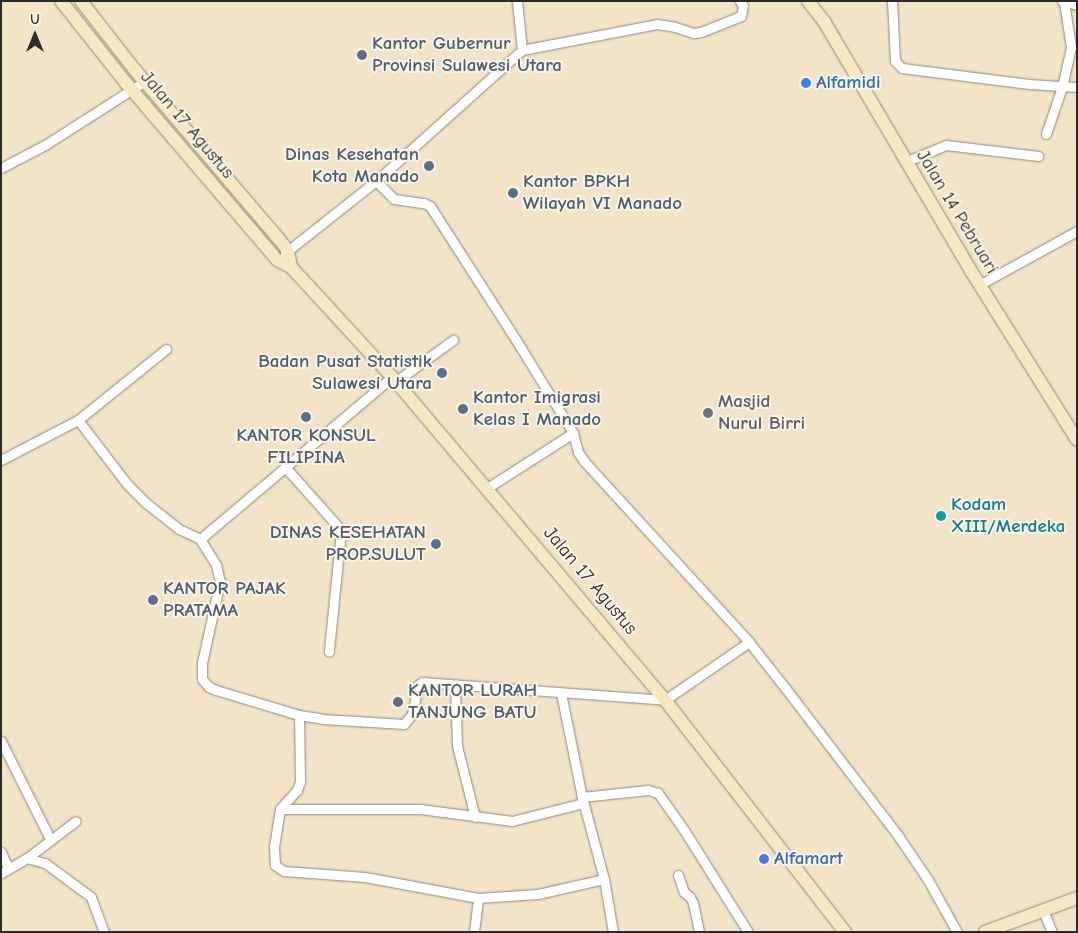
<!DOCTYPE html>
<html>
<head>
<meta charset="utf-8">
<style>
  body { margin:0 }
  #map { position:relative; width:1078px; height:933px; overflow:hidden; background:#f3e4c8; font-family:"Comic Neue",sans-serif }
  div>[style] { position:absolute }
  .roads { filter:drop-shadow(0 0 1px #8f887a) drop-shadow(0 0 1px #8f887a) }
  .street>* { height:9px; margin:-4.5px; padding:0 4.5px; transform-origin:4.5px; border-radius:4.5px; background:#fff }
  .secondary>* { height:12px; margin:-6px; padding:0 6px; transform-origin:6px; border-radius:6px; background:#f7e8c3 }
  .dots>* { width:14px; height:14px; translate:-50% -50%; box-sizing:border-box; border:2px solid #fcf5e5; border-radius:50% }
  span { translate:-50% -50%; white-space:nowrap; text-align:center; line-height:1.15; -webkit-text-stroke:4px #fcf5e5; paint-order:stroke }
  .service-label { font-size:19px; color:#4e5e75; font-weight:700 }
  .left { translate:0 -50%; text-align:left }
  .right { translate:-100% -50%; text-align:right }
  .shop-label { font-size:19px; color:#366cbe; font-weight:700 }
  .street-label { font-size:19px; color:#2b2b2b }
  .worship-label { font-size:19px; color:#5b616d; font-weight:700 }
  .culture-label { font-size:19px; color:#0d838f; font-weight:700 }
  .frame { position:absolute; inset:0; border:2px solid #2b2b2b; pointer-events:none }
  .north { position:absolute; left:10px; top:10px; width:50px; height:50px; -webkit-text-stroke:4px #fcf5e5; paint-order:stroke; rotate:0deg; font-size:14px; font-weight:700; line-height:20px; text-align:center; color:#2b2b2b }
  .north::after { content:''; display:block; margin:auto; width:18px; height:22px; background:#2b2b2b; clip-path:polygon(50% 0,100% 100%,50% 72%,0 100%) }
</style>
</head>
<body>
<div id="map">
  <div class="roads">
    <div class="street">
      <i style="left:517px;top:1px;width:49px;rotate:84.2deg"></i>
      <i style="left:892px;top:1px;width:60px;rotate:87.1deg"></i>
      <i style="left:895px;top:61px;width:10px;rotate:45deg"></i>
      <i style="left:902px;top:68px;width:128px;rotate:7.2deg"></i>
      <i style="left:1029px;top:84px;width:48px;rotate:3.6deg"></i>
      <i style="left:1062px;top:1px;width:16px;rotate:15deg"></i>
      <i style="left:1046px;top:134px;width:50px;rotate:-71.2deg"></i>
      <i style="left:1062px;top:87px;width:41px;rotate:-77.3deg"></i>
      <i style="left:1071px;top:47px;width:46px;rotate:-98.8deg"></i>
      <i style="left:905px;top:162px;width:44px;rotate:-22.5deg"></i>
      <i style="left:946px;top:145px;width:93px;rotate:6.8deg"></i>
      <i style="left:1px;top:168px;width:50px;rotate:-27.6deg"></i>
      <i style="left:45px;top:145px;width:119px;rotate:-32.6deg"></i>
      <i style="left:376px;top:181px;width:25px;rotate:45deg"></i>
      <i style="left:394px;top:199px;width:30px;rotate:8deg"></i>
      <i style="left:424px;top:203px;width:7px;rotate:27deg"></i>
      <i style="left:430px;top:206px;width:169px;rotate:57.3deg"></i>
      <i style="left:521px;top:348px;width:100px;rotate:58.5deg"></i>
      <i style="left:573px;top:433px;width:20px;rotate:75deg"></i>
      <i style="left:578px;top:452px;width:11px;rotate:56deg"></i>
      <i style="left:584px;top:461px;width:245px;rotate:47.6deg"></i>
      <i style="left:749px;top:642px;width:60px;rotate:51.8deg"></i>
      <i style="left:786px;top:689px;width:186px;rotate:52.6deg"></i>
      <i style="left:899px;top:837px;width:52px;rotate:56deg"></i>
      <i style="left:928px;top:880px;width:60px;rotate:60.9deg"></i>
      <i style="left:285px;top:253px;width:116px;rotate:-38.4deg"></i>
      <i style="left:376px;top:181px;width:196px;rotate:-41.9deg"></i>
      <i style="left:522px;top:50px;width:137px;rotate:-10.9deg"></i>
      <i style="left:657px;top:24px;width:18px;rotate:9deg"></i>
      <i style="left:675px;top:27px;width:20px;rotate:18deg"></i>
      <i style="left:694px;top:33px;width:7px;rotate:-8deg"></i>
      <i style="left:701px;top:32px;width:43px;rotate:-21.8deg"></i>
      <i style="left:741px;top:16px;width:10px;rotate:-79deg"></i>
      <i style="left:743px;top:6px;width:6px;rotate:-121deg"></i>
      <i style="left:979px;top:285px;width:112px;rotate:-28.9deg"></i>
      <i style="left:166px;top:349px;width:113px;rotate:141.1deg"></i>
      <i style="left:78px;top:420px;width:81px;rotate:52.6deg"></i>
      <i style="left:127px;top:484px;width:27px;rotate:45deg"></i>
      <i style="left:146px;top:503px;width:42px;rotate:38.2deg"></i>
      <i style="left:179px;top:529px;width:23px;rotate:25deg"></i>
      <i style="left:392px;top:377px;width:251px;rotate:139.8deg"></i>
      <i style="left:200px;top:539px;width:31px;rotate:58deg"></i>
      <i style="left:216px;top:565px;width:16px;rotate:76deg"></i>
      <i style="left:220px;top:581px;width:84px;rotate:102.4deg"></i>
      <i style="left:202px;top:663px;width:16px;rotate:90deg"></i>
      <i style="left:202px;top:679px;width:11px;rotate:49deg"></i>
      <i style="left:209px;top:687px;width:8px;rotate:23deg"></i>
      <i style="left:216px;top:690px;width:87px;rotate:16.8deg"></i>
      <i style="left:299px;top:715px;width:67px;rotate:89.1deg"></i>
      <i style="left:300px;top:782px;width:9px;rotate:111deg"></i>
      <i style="left:297px;top:790px;width:25px;rotate:132deg"></i>
      <i style="left:280px;top:809px;width:37px;rotate:99deg"></i>
      <i style="left:274px;top:846px;width:19px;rotate:87deg"></i>
      <i style="left:275px;top:865px;width:11px;rotate:34deg"></i>
      <i style="left:284px;top:871px;width:81px;rotate:4.2deg"></i>
      <i style="left:365px;top:877px;width:115px;rotate:10.5deg"></i>
      <i style="left:478px;top:898px;width:60px;rotate:-3.8deg"></i>
      <i style="left:538px;top:894px;width:68px;rotate:-12.8deg"></i>
      <i style="left:395px;top:382px;width:72px;rotate:-35.9deg"></i>
      <i style="left:1px;top:460px;width:87px;rotate:-27.5deg"></i>
      <i style="left:286px;top:468px;width:83px;rotate:48.4deg"></i>
      <i style="left:341px;top:530px;width:122px;rotate:95.7deg"></i>
      <i style="left:487px;top:488px;width:102px;rotate:-32.6deg"></i>
      <i style="left:455px;top:685px;width:61px;rotate:88.1deg"></i>
      <i style="left:457px;top:746px;width:73px;rotate:75.8deg"></i>
      <i style="left:561px;top:693px;width:106px;rotate:78.6deg"></i>
      <i style="left:582px;top:797px;width:85px;rotate:75deg"></i>
      <i style="left:604px;top:879px;width:54px;rotate:80.4deg"></i>
      <i style="left:299px;top:715px;width:24px;rotate:9deg"></i>
      <i style="left:323px;top:719px;width:81px;rotate:3.5deg"></i>
      <i style="left:404px;top:724px;width:13px;rotate:-51deg"></i>
      <i style="left:412px;top:714px;width:30px;rotate:-78deg"></i>
      <i style="left:418px;top:685px;width:5px;rotate:-37deg"></i>
      <i style="left:422px;top:682px;width:244px;rotate:4.2deg"></i>
      <i style="left:665px;top:700px;width:102px;rotate:-34.6deg"></i>
      <i style="left:1px;top:741px;width:110px;rotate:63.4deg"></i>
      <i style="left:582px;top:797px;width:66px;rotate:-6.1deg"></i>
      <i style="left:648px;top:790px;width:10px;rotate:17deg"></i>
      <i style="left:658px;top:793px;width:45px;rotate:54.9deg"></i>
      <i style="left:684px;top:830px;width:120px;rotate:57.9deg"></i>
      <i style="left:280px;top:809px;width:140px"></i>
      <i style="left:420px;top:809px;width:93px;rotate:7.4deg"></i>
      <i style="left:512px;top:821px;width:73px;rotate:-14.2deg"></i>
      <i style="left:1px;top:852px;width:17px;rotate:66deg"></i>
      <i style="left:27px;top:858px;width:61px;rotate:-37.1deg"></i>
      <i style="left:1px;top:873px;width:30px;rotate:-30deg"></i>
      <i style="left:27px;top:858px;width:19px;rotate:16deg"></i>
      <i style="left:45px;top:863px;width:57px;rotate:36.5deg"></i>
      <i style="left:91px;top:897px;width:37px;rotate:70deg"></i>
      <i style="left:678px;top:875px;width:18px;rotate:71deg"></i>
      <i style="left:684px;top:892px;width:8px;rotate:40deg"></i>
      <i style="left:690px;top:897px;width:7px;rotate:63deg"></i>
      <i style="left:693px;top:903px;width:30px;rotate:78deg"></i>
      <i style="left:1043px;top:910px;width:24px;rotate:68deg"></i>
      <i style="left:474px;top:932px;width:34px;rotate:-83deg"></i>
    </div>
    <div class="secondary">
      <i style="left:61px;top:1px;width:105px;rotate:51.6deg"></i>
      <i style="left:126px;top:83px;width:233px;rotate:49.5deg"></i>
      <i style="left:277px;top:260px;width:16px;rotate:27deg"></i>
      <i style="left:291px;top:267px;width:149px;rotate:47.4deg"></i>
      <i style="left:392px;top:377px;width:423px;rotate:49.8deg"></i>
      <i style="left:665px;top:700px;width:294px;rotate:52.2deg"></i>
      <i style="left:81px;top:1px;width:88px;rotate:52deg"></i>
      <i style="left:135px;top:70px;width:222px;rotate:49.6deg"></i>
      <i style="left:279px;top:239px;width:15px;rotate:53deg"></i>
      <i style="left:288px;top:251px;width:16px;rotate:79deg"></i>
      <i style="left:808px;top:1px;width:28px;rotate:52deg"></i>
      <i style="left:825px;top:23px;width:288px;rotate:59.5deg"></i>
      <i style="left:971px;top:271px;width:199px;rotate:57.9deg"></i>
      <i style="left:985px;top:932px;width:98px;rotate:-20.3deg"></i>
    </div>
  </div>
  <div class="dots">
    <i style="left:362px;top:55px;background:#5c6f8a"></i>
    <i style="left:806px;top:83px;background:#3f7fe0"></i>
    <i style="left:429px;top:166px;background:#5c6f8a"></i>
    <i style="left:513px;top:193px;background:#5c6f8a"></i>
    <i style="left:442px;top:373px;background:#5c6f8a"></i>
    <i style="left:463px;top:409px;background:#5c6f8a"></i>
    <i style="left:708px;top:413px;background:#6b7280"></i>
    <i style="left:306px;top:417px;background:#5c6f8a"></i>
    <i style="left:941px;top:516px;background:#0f9aa8"></i>
    <i style="left:436px;top:544px;background:#5c6f8a"></i>
    <i style="left:153px;top:600px;background:#5c6f8a"></i>
    <i style="left:398px;top:702px;background:#5c6f8a"></i>
    <i style="left:764px;top:859px;background:#3f7fe0"></i>
  </div>
  <div class="service-label">
    <span class="left" style="left:372px;top:55px">Kantor Gubernur<br>Provinsi Sulawesi Utara</span>
    <span class="right" style="left:419px;top:166px">Dinas Kesehatan<br>Kota Manado</span>
    <span class="left" style="left:523px;top:193px">Kantor BPKH<br>Wilayah VI Manado</span>
    <span class="right" style="left:432px;top:373px">Badan Pusat Statistik<br>Sulawesi Utara</span>
    <span class="left" style="left:473px;top:409px">Kantor Imigrasi<br>Kelas I Manado</span>
    <span style="left:306px;top:447px">KANTOR KONSUL<br>FILIPINA</span>
    <span class="right" style="left:426px;top:544px">DINAS KESEHATAN<br>PROP.SULUT</span>
    <span class="left" style="left:163px;top:600px">KANTOR PAJAK<br>PRATAMA</span>
    <span class="left" style="left:408px;top:702px">KANTOR LURAH<br>TANJUNG BATU</span>
  </div>
  <div class="shop-label">
    <span class="left" style="left:816px;top:83px">Alfamidi</span>
    <span class="left" style="left:774px;top:859px">Alfamart</span>
  </div>
  <div class="street-label">
    <span style="left:187px;top:125px;rotate:50deg">Jalan 17 Agustus</span>
    <span style="left:957px;top:212px;rotate:59deg">Jalan 14 Pebruari</span>
    <span style="left:590px;top:581px;rotate:50deg">Jalan 17 Agustus</span>
  </div>
  <div class="worship-label">
    <span class="left" style="left:718px;top:413px">Masjid<br>Nurul Birri</span>
  </div>
  <div class="culture-label">
    <span class="left" style="left:951px;top:516px">Kodam<br>XIII/Merdeka</span>
  </div>
  <div class="frame"></div>
  <div class="north">U</div>
</div>
</body>
</html>
